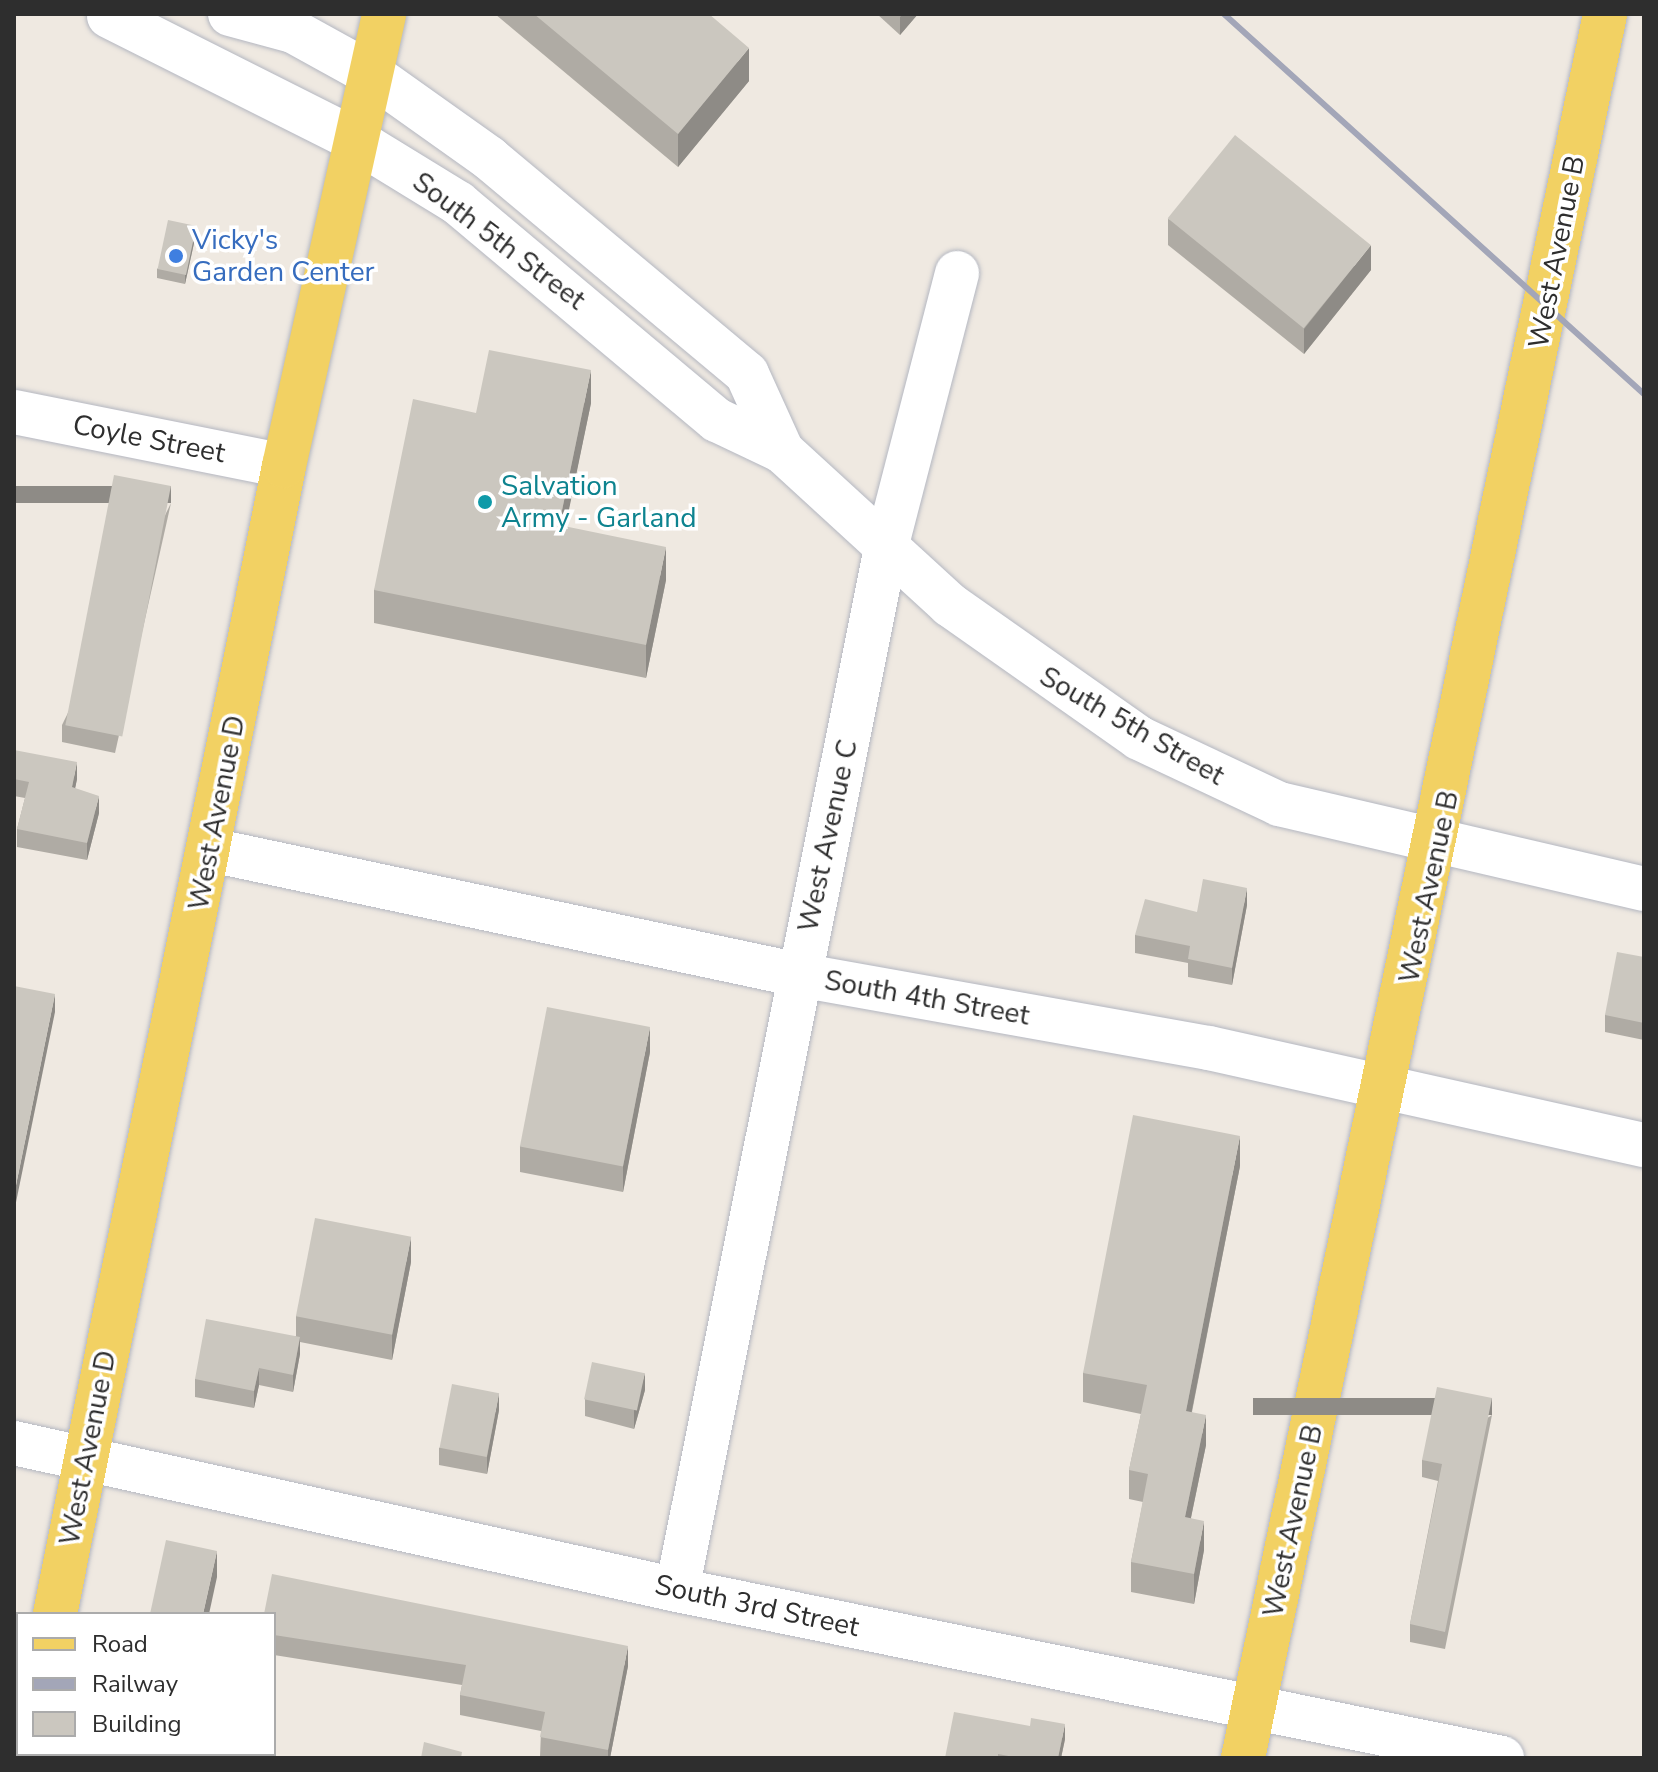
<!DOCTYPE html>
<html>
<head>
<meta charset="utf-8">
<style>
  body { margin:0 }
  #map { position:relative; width:1658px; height:1772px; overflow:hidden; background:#efe9e1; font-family:"Nunito Sans",sans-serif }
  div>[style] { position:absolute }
  .roads { filter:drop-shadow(0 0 2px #b4b7c1) drop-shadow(0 0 2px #b4b7c1) }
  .minor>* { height:44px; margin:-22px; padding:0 22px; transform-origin:22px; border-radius:22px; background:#fff }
  .tertiary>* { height:44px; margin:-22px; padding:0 22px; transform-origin:22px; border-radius:22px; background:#fff }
  .primary>* { height:44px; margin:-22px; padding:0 22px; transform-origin:22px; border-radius:22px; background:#f2d163 }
  .rail>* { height:6px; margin:-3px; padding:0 3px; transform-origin:3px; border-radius:3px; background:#a3a6b8 }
  .wall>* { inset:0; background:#afaba4 }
  .shaded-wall>* { inset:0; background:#8e8b86; transform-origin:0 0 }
  .building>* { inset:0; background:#cbc7bf; transform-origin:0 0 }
  .dots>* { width:22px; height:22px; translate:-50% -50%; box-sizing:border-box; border:4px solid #fff; border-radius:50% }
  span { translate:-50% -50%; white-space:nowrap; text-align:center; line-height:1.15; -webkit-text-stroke:7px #fff; paint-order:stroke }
  .shop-label { font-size:28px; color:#366cbe }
  .left { translate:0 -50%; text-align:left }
  .street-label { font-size:28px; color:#2e2e2e }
  .culture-label { font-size:28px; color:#0d838f }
  .frame { position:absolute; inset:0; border:16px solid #2e2e2e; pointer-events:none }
  .legend { position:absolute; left:16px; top:1612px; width:260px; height:144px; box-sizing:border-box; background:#fff; border:2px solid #ababab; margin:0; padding:10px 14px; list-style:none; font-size:24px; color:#2e2e2e }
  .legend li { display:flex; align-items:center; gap:16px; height:40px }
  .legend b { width:40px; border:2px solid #ababab }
</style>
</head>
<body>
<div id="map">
  <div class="roads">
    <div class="minor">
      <i style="left:14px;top:412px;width:275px;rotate:11.3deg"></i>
      <i style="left:211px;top:850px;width:601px;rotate:12deg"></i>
      <i style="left:799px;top:975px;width:416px;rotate:10.1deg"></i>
      <i style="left:1209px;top:1048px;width:446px;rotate:12.6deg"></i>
      <i style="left:14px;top:1443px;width:679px;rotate:12.5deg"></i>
      <i style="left:677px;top:1590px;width:842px;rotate:11.51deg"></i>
      <i style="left:677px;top:1590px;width:1063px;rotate:-78.66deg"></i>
      <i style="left:886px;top:548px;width:284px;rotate:-75.5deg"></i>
    </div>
    <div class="tertiary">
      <i style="left:230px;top:14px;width:65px;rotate:15.1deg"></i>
      <i style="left:293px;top:31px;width:89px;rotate:28.9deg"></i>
      <i style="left:371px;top:74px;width:145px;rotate:35.4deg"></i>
      <i style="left:489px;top:158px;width:336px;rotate:39.9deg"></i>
      <i style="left:747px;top:374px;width:85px;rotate:65.6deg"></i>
      <i style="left:109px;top:16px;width:278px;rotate:26.7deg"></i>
      <i style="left:357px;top:141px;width:119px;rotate:31.5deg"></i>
      <i style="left:458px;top:203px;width:338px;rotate:40deg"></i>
      <i style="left:717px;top:420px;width:72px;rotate:25.5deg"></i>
      <i style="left:782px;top:451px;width:228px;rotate:42.5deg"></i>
      <i style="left:950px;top:605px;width:231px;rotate:35.1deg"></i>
      <i style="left:1139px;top:738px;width:155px;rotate:25.2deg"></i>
      <i style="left:1279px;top:804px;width:375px;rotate:13.1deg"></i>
    </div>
    <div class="primary">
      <i style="left:55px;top:1614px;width:1171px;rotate:-78.72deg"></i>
      <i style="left:284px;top:466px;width:463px;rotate:-77.5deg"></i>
      <i style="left:27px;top:1758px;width:4px;rotate:-76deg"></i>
      <i style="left:1243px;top:1758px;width:1781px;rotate:-78.27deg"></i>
    </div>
  </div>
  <div class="rail">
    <i style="left:1224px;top:14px;width:566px;rotate:42.14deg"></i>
  </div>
  <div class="wall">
    <i style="clip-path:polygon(495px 14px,709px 14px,749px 81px,678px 167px)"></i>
    <i style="clip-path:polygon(877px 14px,918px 14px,900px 35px)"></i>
    <i style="clip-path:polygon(1168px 219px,1371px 270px,1304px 354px,1168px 245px)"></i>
    <i style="clip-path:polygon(196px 234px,185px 284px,157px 278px,157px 269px)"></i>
    <i style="clip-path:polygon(591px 403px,565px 526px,666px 580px,646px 678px,374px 623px,374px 590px,476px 413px)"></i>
    <i style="clip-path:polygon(171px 503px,115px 753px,62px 742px,62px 725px)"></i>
    <i style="clip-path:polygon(14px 750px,77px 779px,75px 788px,99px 813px,87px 860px,17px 847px,17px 829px,25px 798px,14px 796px)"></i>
    <i style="clip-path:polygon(1247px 905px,1232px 985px,1188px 977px,1188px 963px,1135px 953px,1135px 935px,1197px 912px)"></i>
    <i style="clip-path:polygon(1644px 957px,1644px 1040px,1605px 1032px,1605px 1015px)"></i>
    <i style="clip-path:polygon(650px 1052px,623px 1192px,520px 1172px,520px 1146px)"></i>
    <i style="clip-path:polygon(1240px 1166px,1192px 1412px,1206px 1445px,1191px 1518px,1204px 1550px,1194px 1604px,1131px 1592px,1131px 1562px,1143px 1502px,1129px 1499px,1129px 1470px,1141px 1414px,1083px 1402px,1083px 1373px)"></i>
    <i style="clip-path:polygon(411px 1262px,392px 1360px,300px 1342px,300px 1354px,293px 1392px,259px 1385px,254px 1408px,195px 1397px,195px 1379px,296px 1336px,296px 1316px)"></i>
    <i style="clip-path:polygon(645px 1390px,634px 1429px,585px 1416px,585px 1399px)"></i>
    <i style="clip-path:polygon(499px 1410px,487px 1474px,439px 1465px,439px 1448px)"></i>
    <i style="clip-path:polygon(1492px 1415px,1445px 1649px,1410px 1642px,1410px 1624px,1438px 1481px,1422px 1477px,1422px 1460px)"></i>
    <i style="clip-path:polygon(274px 1614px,628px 1666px,610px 1758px,540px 1757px,541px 1731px,460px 1715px,460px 1695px,462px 1685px,274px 1655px)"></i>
    <i style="clip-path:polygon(1030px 1726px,1065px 1739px,1061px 1758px,945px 1758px)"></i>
    <i style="clip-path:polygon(130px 1754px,178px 1754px,177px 1758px,149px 1758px)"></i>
  </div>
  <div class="shaded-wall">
    <i style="clip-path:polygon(903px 14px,918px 14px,900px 35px,900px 17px)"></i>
    <i style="clip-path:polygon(749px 48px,749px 81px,678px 167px,678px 134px)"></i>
    <i style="clip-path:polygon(196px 226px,196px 234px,185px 284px,185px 275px)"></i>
    <i style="clip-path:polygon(16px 236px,16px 253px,14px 263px,14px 246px)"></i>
    <i style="clip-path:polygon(1371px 245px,1371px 270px,1304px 354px,1304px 329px)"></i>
    <i style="clip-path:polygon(591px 370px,591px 403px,559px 558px,559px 525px)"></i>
    <i style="left:171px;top:486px;width:17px;height:256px;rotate:90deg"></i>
    <i style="clip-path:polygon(666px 547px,666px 580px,646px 678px,646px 645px)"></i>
    <i style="clip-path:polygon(77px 762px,77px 779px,72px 804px,72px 787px)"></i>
    <i style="clip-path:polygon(99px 796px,99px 813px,87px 860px,87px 843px)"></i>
    <i style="clip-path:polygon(1247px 888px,1247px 905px,1232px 985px,1232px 968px)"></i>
    <i style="clip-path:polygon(55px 994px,55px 1012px,14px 1212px,14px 1195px)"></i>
    <i style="clip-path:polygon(650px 1027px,650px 1052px,623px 1192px,623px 1166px)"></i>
    <i style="clip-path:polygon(1240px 1136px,1240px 1166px,1186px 1440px,1186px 1411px)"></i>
    <i style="clip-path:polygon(411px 1237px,411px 1262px,392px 1360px,392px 1335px)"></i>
    <i style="clip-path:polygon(300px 1337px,300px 1354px,293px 1392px,293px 1375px)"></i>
    <i style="clip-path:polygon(259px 1368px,259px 1385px,254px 1408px,254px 1391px)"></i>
    <i style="clip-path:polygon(645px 1373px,645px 1390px,634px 1429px,634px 1411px)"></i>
    <i style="clip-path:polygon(499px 1393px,499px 1410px,487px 1474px,487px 1457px)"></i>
    <i style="left:1492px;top:1398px;width:17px;height:239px;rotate:90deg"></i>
    <i style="clip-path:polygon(1206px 1415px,1206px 1445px,1185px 1546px,1185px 1517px)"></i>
    <i style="clip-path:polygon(1204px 1521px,1204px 1550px,1194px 1604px,1194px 1574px)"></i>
    <i style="clip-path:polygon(217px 1551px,217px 1577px,209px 1614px,203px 1614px)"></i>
    <i style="clip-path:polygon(628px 1646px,628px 1666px,610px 1758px,608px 1758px,608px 1750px)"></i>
    <i style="clip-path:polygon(1065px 1724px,1065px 1739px,1061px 1758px,1058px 1758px)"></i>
  </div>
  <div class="building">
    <i style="clip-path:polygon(534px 14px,709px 14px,749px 48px,678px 134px)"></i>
    <i style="left:1235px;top:135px;width:175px;height:107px;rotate:39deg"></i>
    <i style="left:168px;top:220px;width:29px;height:50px;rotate:12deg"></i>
    <i style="clip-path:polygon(489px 350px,591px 370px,559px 525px,666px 547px,646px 645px,374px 590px,413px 399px,476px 413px)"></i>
    <i style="left:114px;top:475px;width:58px;height:255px;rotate:11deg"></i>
    <i style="clip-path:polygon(14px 750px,77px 762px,72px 787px,99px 796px,87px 843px,17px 829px,29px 782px,14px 779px)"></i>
    <i style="clip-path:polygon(1203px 879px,1247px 888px,1232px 968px,1188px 959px,1190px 946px,1135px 935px,1145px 899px,1197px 912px)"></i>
    <i style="clip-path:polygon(1617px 952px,1644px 957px,1644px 1023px,1605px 1015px)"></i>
    <i style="clip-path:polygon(14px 986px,55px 994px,14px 1195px)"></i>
    <i style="left:547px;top:1007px;width:105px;height:142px;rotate:11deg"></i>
    <i style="clip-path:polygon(1133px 1115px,1240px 1136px,1186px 1411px,1206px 1415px,1185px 1517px,1204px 1521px,1194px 1574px,1131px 1562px,1148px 1474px,1129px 1470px,1147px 1385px,1083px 1373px)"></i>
    <i style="left:315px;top:1218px;width:98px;height:100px;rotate:11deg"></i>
    <i style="clip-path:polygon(206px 1319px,300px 1337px,293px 1375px,259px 1368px,254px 1391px,195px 1379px)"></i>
    <i style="left:592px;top:1362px;width:54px;height:38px;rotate:12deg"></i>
    <i style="left:452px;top:1384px;width:48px;height:65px;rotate:11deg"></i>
    <i style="clip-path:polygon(1437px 1387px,1492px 1398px,1445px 1632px,1410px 1624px,1442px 1464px,1422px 1460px)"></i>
    <i style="clip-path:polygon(166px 1540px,217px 1551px,203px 1614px,150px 1614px)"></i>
    <i style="clip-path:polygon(272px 1574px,628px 1646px,608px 1750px,540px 1737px,545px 1712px,460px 1695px,466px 1665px,274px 1635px,274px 1614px,264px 1614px)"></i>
    <i style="clip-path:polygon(954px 1712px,1030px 1726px,1031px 1718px,1065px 1724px,1058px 1758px,1019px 1758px,998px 1754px,998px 1758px,945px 1758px)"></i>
    <i style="clip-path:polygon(424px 1742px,462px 1752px,461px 1758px,421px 1758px)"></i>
  </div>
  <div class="dots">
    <i style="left:176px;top:256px;background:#3f7fe0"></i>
    <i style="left:485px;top:502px;background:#0f9aa8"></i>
  </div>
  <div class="shop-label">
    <span class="left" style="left:192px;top:256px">Vicky's<br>Garden Center</span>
  </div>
  <div class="street-label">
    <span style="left:499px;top:241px;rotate:37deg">South 5th Street</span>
    <span style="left:1557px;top:252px;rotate:-79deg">West Avenue B</span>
    <span style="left:149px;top:439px;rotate:11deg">Coyle Street</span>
    <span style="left:1132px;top:726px;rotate:30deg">South 5th Street</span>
    <span style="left:217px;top:813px;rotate:-79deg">West Avenue D</span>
    <span style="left:828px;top:836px;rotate:-78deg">West Avenue C</span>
    <span style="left:1429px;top:887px;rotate:-78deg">West Avenue B</span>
    <span style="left:927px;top:998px;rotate:10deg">South 4th Street</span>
    <span style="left:88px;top:1448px;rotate:-79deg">West Avenue D</span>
    <span style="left:1293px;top:1521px;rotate:-78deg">West Avenue B</span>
    <span style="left:757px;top:1606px;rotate:12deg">South 3rd Street</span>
  </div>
  <div class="culture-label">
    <span class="left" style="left:501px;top:502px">Salvation<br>Army - Garland</span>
  </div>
  <div class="frame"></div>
  <ul class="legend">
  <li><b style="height:10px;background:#f2d163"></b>Road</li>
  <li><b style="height:10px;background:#a3a6b8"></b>Railway</li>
  <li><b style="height:22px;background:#cbc7bf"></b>Building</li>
  </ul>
</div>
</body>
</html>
